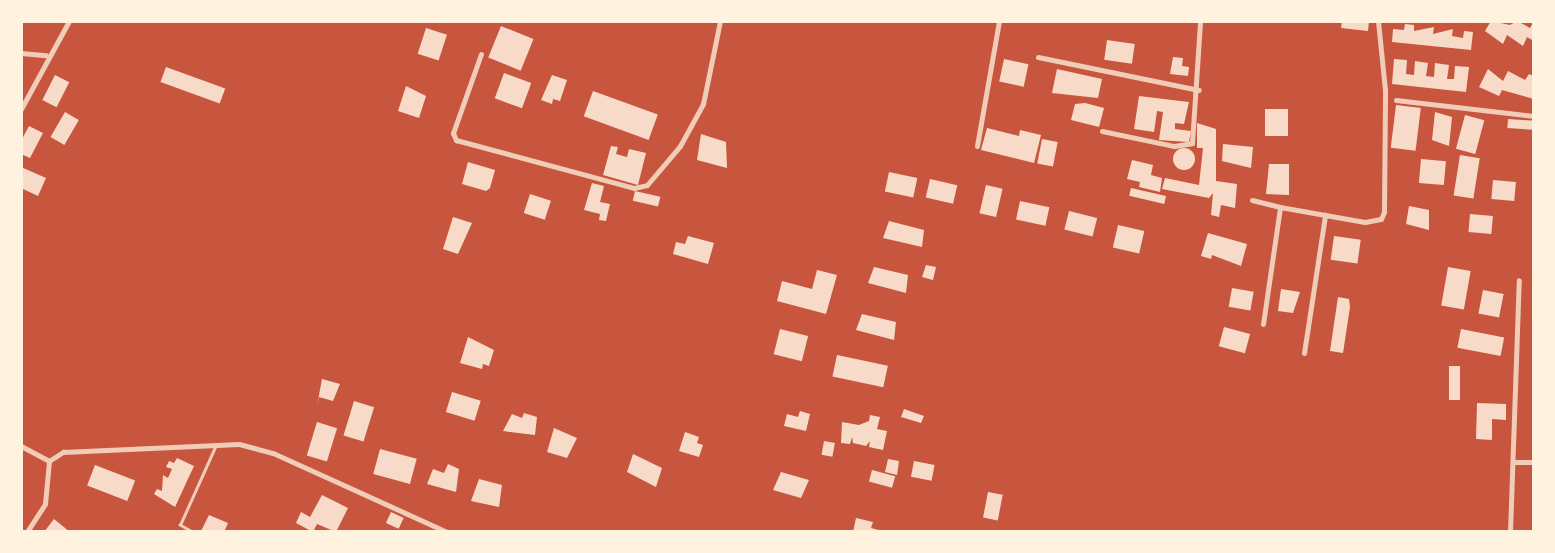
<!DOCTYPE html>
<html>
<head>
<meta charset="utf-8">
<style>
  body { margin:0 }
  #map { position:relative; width:1555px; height:553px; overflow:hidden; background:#c8553d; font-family:"Zilla Slab",serif }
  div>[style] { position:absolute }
  .building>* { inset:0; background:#f7dbc8; transform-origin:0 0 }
  .round { border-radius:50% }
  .service>* { height:2.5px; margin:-1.25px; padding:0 1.25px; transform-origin:1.25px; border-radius:1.25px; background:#f1ccb7 }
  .minor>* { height:5px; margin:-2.5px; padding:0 2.5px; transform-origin:2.5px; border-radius:2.5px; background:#f1ccb7 }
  span { translate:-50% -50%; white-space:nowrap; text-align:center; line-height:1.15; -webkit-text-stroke:6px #fff3e0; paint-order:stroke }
  .frame { position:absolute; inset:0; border:23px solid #fff3e0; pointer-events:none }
</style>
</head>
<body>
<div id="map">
  <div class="building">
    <i style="clip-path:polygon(1342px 21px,1369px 21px,1368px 31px,1341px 28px)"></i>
    <i style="clip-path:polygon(1491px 21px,1510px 25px,1517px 21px,1530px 28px,1534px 21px,1534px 41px,1527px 37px,1523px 46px,1507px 35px,1503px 44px,1485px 31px)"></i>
    <i style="clip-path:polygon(1405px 24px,1414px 25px,1414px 31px,1434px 27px,1433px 34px,1453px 29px,1452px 36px,1463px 38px,1464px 31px,1473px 32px,1471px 50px,1392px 42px,1393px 29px,1404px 30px)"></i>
    <i style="left:501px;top:26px;width:35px;height:34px;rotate:22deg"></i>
    <i style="left:426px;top:28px;width:22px;height:27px;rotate:18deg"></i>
    <i style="left:1107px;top:40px;width:28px;height:20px;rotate:8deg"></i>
    <i style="clip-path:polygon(1173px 57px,1183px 58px,1182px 66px,1189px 67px,1188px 76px,1170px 74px)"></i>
    <i style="left:1004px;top:59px;width:25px;height:23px;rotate:12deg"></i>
    <i style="clip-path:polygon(1394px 59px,1407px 60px,1406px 74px,1414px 75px,1415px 61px,1428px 63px,1426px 76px,1434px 77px,1435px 63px,1449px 65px,1447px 79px,1454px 79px,1455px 66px,1469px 67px,1466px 92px,1392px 84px)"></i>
    <i style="left:166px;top:67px;width:63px;height:16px;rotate:20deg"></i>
    <i style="clip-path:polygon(1057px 69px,1102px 79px,1098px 98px,1052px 93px)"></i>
    <i style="clip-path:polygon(1488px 69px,1503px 81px,1508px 71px,1525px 80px,1529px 74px,1534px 76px,1534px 99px,1502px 90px,1499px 96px,1479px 87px)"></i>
    <i style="left:504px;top:73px;width:29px;height:27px;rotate:20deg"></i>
    <i style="left:55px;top:75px;width:16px;height:28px;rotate:27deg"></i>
    <i style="clip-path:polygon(552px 75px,567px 80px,560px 101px,553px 99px,552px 104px,541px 100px)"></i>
    <i style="clip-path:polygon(406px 86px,426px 96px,419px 118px,398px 111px)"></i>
    <i style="left:593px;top:91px;width:69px;height:27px;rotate:20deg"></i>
    <i style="clip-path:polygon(1139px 96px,1189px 102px,1184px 124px,1175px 123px,1175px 129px,1191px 131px,1189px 142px,1159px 140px,1163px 112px,1157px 111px,1154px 132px,1134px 129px)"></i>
    <i style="clip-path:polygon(1085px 103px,1104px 108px,1099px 127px,1071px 120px,1075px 104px)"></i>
    <i style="left:1396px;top:105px;width:25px;height:43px;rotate:7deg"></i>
    <i style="left:1265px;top:109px;width:23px;height:27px"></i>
    <i style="left:65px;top:112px;width:16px;height:29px;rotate:30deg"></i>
    <i style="clip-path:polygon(1435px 112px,1452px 117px,1449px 146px,1432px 140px)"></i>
    <i style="left:1465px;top:115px;width:20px;height:35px;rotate:15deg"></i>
    <i style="left:1508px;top:119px;width:26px;height:9px;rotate:4deg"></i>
    <i style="clip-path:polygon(1197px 123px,1216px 129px,1216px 181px,1237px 184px,1235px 208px,1221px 205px,1219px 217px,1211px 215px,1213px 193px,1209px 198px,1162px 189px,1165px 178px,1199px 185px,1203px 148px,1197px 148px)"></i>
    <i style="clip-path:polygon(29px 126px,43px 133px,30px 158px,21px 154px,21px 141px)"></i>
    <i style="clip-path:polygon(987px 128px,1019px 136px,1020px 130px,1041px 135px,1034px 163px,981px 150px)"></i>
    <i style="clip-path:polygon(701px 134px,726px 142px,727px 168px,697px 160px)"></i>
    <i style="left:1042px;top:139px;width:16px;height:25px;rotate:11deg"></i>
    <i style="clip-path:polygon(1223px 144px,1253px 147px,1251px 168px,1222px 161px)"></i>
    <i style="clip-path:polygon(611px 146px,618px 147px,616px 154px,627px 157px,629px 149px,646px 153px,638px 185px,603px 175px)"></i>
    <i class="round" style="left:1173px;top:148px;width:22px;height:22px"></i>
    <i style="left:1460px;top:155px;width:20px;height:41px;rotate:9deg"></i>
    <i style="left:1421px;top:159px;width:25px;height:24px;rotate:5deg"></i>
    <i style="clip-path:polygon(1132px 160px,1153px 165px,1151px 175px,1162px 178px,1160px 192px,1139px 187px,1140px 182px,1127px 179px)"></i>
    <i style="clip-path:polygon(468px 162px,495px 170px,490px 188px,486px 191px,462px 184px)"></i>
    <i style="clip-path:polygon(1269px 164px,1289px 164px,1289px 195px,1266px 194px)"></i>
    <i style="clip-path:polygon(21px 167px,46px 178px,38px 196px,21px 188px)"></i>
    <i style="left:889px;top:172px;width:29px;height:20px;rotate:12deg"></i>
    <i style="left:930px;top:179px;width:28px;height:19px;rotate:13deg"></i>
    <i style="left:1493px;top:180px;width:23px;height:19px;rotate:5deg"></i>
    <i style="clip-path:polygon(592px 183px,604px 186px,600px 202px,610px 204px,606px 221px,599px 220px,600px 214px,584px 210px)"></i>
    <i style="left:986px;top:185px;width:17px;height:29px;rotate:13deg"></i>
    <i style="left:1131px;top:188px;width:36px;height:8px;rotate:13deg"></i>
    <i style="left:635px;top:191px;width:26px;height:10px;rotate:13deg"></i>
    <i style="left:530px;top:194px;width:22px;height:20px;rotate:18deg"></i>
    <i style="left:1020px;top:201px;width:30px;height:19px;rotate:12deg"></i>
    <i style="clip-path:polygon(1409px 206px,1429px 210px,1429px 230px,1406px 224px)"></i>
    <i style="left:1069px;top:211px;width:29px;height:19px;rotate:14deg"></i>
    <i style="left:1470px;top:214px;width:23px;height:18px;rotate:5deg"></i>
    <i style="clip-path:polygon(453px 217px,472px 223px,458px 254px,443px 249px)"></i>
    <i style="clip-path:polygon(889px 221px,924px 230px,922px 247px,883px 238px)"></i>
    <i style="left:1118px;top:225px;width:27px;height:23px;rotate:13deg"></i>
    <i style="clip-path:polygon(1208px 233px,1247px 244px,1241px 266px,1212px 255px,1211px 259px,1201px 256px)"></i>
    <i style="clip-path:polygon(688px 236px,714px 243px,708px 264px,673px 254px,676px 242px,685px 244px)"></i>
    <i style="left:1334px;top:236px;width:27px;height:24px;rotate:8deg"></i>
    <i style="clip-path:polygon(926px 265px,936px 267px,933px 280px,922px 277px)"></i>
    <i style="clip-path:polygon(874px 267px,908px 275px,906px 293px,868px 283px)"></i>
    <i style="left:1448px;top:267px;width:23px;height:39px;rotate:10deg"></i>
    <i style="clip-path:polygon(817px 270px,837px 275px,826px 314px,777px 301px,782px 281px,812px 289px)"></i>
    <i style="left:1232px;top:288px;width:22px;height:19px;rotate:10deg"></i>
    <i style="clip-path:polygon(1281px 289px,1300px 292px,1293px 313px,1278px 311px)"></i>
    <i style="left:1483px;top:290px;width:21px;height:24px;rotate:11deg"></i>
    <i style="clip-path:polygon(1338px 297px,1349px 299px,1350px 307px,1343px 353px,1330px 351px)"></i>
    <i style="clip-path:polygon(862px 314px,896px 322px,894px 340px,856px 330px)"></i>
    <i style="left:1224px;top:327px;width:27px;height:20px;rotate:15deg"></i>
    <i style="left:780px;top:329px;width:29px;height:26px;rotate:14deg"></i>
    <i style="left:1461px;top:329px;width:44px;height:19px;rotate:11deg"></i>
    <i style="clip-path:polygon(468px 337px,494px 350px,489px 366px,483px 364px,482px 369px,460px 363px)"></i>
    <i style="left:837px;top:355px;width:52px;height:22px;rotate:12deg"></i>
    <i style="left:1449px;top:366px;width:11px;height:34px"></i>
    <i style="clip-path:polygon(322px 379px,340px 384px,333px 401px,319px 397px,317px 406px)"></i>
    <i style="left:452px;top:392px;width:30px;height:21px;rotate:17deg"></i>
    <i style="left:354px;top:401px;width:21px;height:36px;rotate:17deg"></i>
    <i style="clip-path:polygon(1477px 403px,1506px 404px,1506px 420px,1492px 419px,1492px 440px,1476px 439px)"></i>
    <i style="clip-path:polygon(904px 409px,924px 416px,921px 423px,901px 417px)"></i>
    <i style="clip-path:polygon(800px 411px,810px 414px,806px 431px,784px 426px,787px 414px,798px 417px)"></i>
    <i style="clip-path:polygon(524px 413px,537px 417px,535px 435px,503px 431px,512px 414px,522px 418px)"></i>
    <i style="clip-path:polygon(870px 415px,880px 417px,877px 429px,887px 431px,883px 450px,869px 447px,870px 441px,866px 446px,853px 443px,852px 437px,850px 444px,841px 443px,842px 422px,859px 425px,869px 421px)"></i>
    <i style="left:317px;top:422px;width:21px;height:35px;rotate:17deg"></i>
    <i style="clip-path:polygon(554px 428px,577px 438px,567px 458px,547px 452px)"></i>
    <i style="clip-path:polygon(685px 432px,699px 437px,697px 443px,703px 445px,699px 457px,679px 451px)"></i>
    <i style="left:824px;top:441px;width:11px;height:14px;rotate:10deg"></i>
    <i style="left:380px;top:449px;width:38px;height:26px;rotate:15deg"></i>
    <i style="clip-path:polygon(633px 454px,662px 468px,656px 487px,627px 472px)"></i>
    <i style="clip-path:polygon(177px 458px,194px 466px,175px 507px,154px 494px,157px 489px,162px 491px,163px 475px,168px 478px,172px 469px,166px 467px,169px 461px,174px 463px)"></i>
    <i style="clip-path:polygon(888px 459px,899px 461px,897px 475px,885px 472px)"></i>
    <i style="left:914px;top:461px;width:21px;height:16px;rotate:11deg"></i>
    <i style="clip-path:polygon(448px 464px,459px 469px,456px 492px,427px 484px,433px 469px,444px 473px)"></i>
    <i style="left:95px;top:465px;width:43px;height:22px;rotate:21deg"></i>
    <i style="left:872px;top:470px;width:24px;height:12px;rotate:15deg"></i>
    <i style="clip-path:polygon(781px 472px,809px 480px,801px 498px,773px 490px)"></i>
    <i style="clip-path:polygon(479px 479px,502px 485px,499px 507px,471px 501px)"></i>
    <i style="left:988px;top:492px;width:15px;height:26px;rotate:11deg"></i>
    <i style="clip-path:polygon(322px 495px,348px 508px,336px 532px,317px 524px,313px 532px,296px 523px,301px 512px,310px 517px)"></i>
    <i style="left:391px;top:512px;width:14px;height:12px;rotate:25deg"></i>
    <i style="clip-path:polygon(209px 515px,228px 523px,224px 532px,201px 531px)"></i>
    <i style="clip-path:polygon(856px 518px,873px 522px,871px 528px,886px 532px,853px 532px)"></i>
    <i style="clip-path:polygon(54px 519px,70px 532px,44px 532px)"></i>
  </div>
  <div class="service">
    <i style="left:192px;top:532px;width:14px;rotate:-150deg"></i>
    <i style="left:180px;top:525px;width:88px;rotate:-65.8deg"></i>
  </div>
  <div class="minor">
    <i style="left:21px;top:53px;width:25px;rotate:5deg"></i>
    <i style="left:481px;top:54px;width:84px;rotate:109.5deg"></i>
    <i style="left:453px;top:133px;width:8px;rotate:67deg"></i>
    <i style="left:456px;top:140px;width:184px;rotate:15.1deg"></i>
    <i style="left:634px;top:188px;width:13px;rotate:-13deg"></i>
    <i style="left:647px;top:185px;width:51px;rotate:-49.8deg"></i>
    <i style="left:680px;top:146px;width:48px;rotate:-61.3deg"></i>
    <i style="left:703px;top:104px;width:85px;rotate:-78.4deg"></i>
    <i style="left:1038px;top:57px;width:164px;rotate:11.6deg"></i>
    <i style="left:1396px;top:100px;width:139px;rotate:6.6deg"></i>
    <i style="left:21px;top:109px;width:100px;rotate:-61.4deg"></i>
    <i style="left:1102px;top:131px;width:74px;rotate:11.8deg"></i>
    <i style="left:1174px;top:146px;width:18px;rotate:-9deg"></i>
    <i style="left:1192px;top:143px;width:122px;rotate:-86.2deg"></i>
    <i style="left:977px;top:146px;width:127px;rotate:-80deg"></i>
    <i style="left:1252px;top:200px;width:29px;rotate:14deg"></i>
    <i style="left:1263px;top:324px;width:118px;rotate:-81.7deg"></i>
    <i style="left:1280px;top:207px;width:86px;rotate:10deg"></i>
    <i style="left:1365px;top:222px;width:16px;rotate:-11deg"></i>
    <i style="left:1381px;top:219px;width:8px;rotate:-67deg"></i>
    <i style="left:1384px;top:212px;width:122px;rotate:-89.5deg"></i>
    <i style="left:1385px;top:90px;width:69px;rotate:-95.8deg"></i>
    <i style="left:1304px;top:353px;width:140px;rotate:-81.3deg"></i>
    <i style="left:21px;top:446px;width:32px;rotate:28deg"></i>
    <i style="left:49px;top:461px;width:43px;rotate:95.3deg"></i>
    <i style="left:45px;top:504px;width:33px;rotate:123deg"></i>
    <i style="left:49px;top:461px;width:17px;rotate:-33deg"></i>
    <i style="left:63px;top:452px;width:176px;rotate:-2.6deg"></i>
    <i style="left:239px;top:444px;width:35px;rotate:15deg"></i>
    <i style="left:273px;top:453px;width:191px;rotate:24.4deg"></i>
    <i style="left:1514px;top:462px;width:20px"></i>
    <i style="left:1510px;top:532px;width:252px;rotate:-88deg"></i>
  </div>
  <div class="frame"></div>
</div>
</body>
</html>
